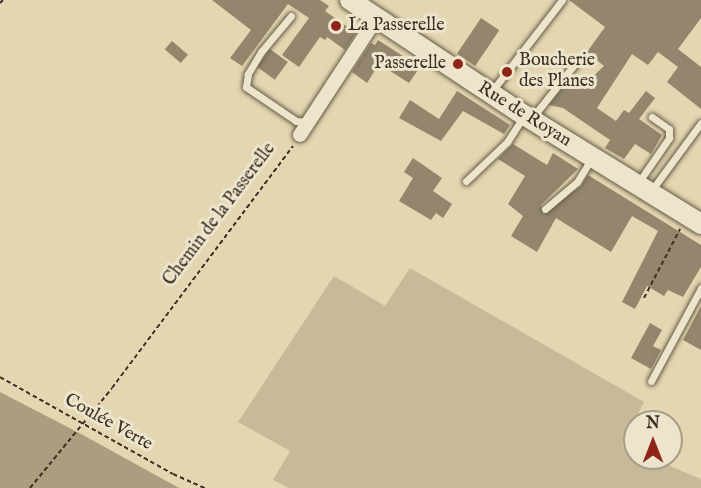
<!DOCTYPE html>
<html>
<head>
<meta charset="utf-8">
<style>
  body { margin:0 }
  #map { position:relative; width:701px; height:488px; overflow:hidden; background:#e3d6b0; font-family:"IM FELL English",serif }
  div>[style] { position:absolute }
  .green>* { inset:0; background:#c7ba98 }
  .water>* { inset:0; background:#ab9d80 }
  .building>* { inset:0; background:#93866d; transform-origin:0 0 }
  .path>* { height:2px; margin-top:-1px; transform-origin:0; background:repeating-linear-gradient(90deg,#3d2f24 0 4.5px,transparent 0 7.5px) }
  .roads { filter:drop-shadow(0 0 2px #665947) drop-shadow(0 0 2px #665947) }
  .lane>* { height:7px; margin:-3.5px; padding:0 3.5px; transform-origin:3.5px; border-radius:3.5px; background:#ede4cc }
  .street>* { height:14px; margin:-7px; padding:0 7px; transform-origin:7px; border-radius:7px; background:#ede4cc }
  .secondary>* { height:20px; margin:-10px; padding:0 10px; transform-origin:10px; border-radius:10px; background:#ede4cc }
  .dots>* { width:16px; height:16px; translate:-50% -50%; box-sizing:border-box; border:3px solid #ede4cc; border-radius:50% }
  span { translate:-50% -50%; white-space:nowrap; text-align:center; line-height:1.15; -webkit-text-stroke:6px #ede4cc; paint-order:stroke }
  .poi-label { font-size:18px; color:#3d2f24 }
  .left { translate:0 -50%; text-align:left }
  .right { translate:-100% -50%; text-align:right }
  .street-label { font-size:18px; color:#3d2f24 }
  .north { position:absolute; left:623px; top:410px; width:60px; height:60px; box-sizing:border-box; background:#ede4cc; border:2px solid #a79c89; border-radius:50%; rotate:0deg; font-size:16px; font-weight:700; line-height:24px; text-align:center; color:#3d2f24 }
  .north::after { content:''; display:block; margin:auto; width:21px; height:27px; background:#8f2418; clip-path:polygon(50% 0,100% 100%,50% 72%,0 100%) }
</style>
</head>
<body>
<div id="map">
  <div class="green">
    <i style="clip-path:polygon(410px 268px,644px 402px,622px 446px,635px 452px,635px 458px,651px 458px,701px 479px,701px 488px,289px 488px,273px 480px,290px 451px,238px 422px,334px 276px,385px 306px)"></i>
  </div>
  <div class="water">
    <i style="clip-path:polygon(0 392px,83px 435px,179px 488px,0 488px)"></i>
  </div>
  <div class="building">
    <i style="clip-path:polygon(212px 0,320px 0,329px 6px,325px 11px,356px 33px,345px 50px,327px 37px,325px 40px,320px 37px,299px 67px,282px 55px,309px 18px,288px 4px,242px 66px,230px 58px,251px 30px)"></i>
    <i style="clip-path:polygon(569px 0,701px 0,701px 18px,678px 49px,701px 67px,701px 109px,667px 82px,678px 67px,658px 52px,648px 65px,632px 54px,597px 108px,616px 121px,624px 110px,629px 113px,646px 91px,655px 98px,639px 119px,662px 135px,651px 154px,635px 144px,624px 159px,605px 148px,610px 140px,563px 108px,549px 105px,572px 76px,584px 85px,604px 66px,587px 52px,605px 27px)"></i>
    <i style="left:481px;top:18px;width:22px;height:43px;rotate:34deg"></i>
    <i style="clip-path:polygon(378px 40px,420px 67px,409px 83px,379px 64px,367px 83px,352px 72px,371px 43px,375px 45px)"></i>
    <i style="left:172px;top:41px;width:21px;height:11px;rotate:41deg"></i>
    <i style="left:270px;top:49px;width:22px;height:22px;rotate:36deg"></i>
    <i style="clip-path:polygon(457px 91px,510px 125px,504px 134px,463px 111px,441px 141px,399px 118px,410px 100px,439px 119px)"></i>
    <i style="clip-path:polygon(513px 144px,547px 165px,553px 153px,578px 169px,541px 205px,543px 214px,581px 186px,588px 175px,701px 245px,701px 267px,683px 297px,668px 290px,664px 296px,647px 286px,635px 309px,622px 302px,658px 231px,632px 216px,611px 252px,556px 218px,537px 252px,511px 236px,523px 216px,508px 204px,525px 176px,498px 159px)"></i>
    <i style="clip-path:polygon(413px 158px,442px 178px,433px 191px,452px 204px,443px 218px,436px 213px,431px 220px,399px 201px,413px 178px,404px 172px)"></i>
    <i style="clip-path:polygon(701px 306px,701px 350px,683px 340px)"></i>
    <i style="clip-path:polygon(650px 323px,662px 330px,653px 346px,661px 350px,651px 369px,631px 358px)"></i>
  </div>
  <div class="path">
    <i style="left:0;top:3px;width:4px;rotate:-45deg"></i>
    <i style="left:644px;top:298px;width:78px;rotate:-62.4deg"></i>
    <i style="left:0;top:377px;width:198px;rotate:29.3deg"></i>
    <i style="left:173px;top:474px;width:35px;rotate:24deg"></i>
    <i style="left:30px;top:488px;width:129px;rotate:-50.6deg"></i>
    <i style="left:112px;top:388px;width:302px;rotate:-53.2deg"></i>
  </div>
  <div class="roads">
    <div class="lane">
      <i style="left:291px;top:16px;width:47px;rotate:129.8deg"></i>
      <i style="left:261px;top:52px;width:26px;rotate:121deg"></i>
      <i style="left:248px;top:74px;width:13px;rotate:99deg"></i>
      <i style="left:246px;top:87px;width:60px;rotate:34.2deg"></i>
      <i style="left:296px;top:121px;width:12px;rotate:5deg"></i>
      <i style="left:492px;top:91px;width:115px;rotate:-52.4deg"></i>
      <i style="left:532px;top:118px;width:73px;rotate:-51.7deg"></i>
      <i style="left:466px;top:181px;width:57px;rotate:-43.6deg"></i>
      <i style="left:507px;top:142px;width:30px;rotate:-57deg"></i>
      <i style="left:638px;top:183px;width:55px;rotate:-55.4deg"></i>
      <i style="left:669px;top:138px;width:9px;rotate:-90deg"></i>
      <i style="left:669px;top:129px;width:21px;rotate:-145deg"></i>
      <i style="left:651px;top:191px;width:84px;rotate:-53.7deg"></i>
      <i style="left:545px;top:209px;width:42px;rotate:-40.2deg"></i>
      <i style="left:577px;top:182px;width:26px;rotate:-58deg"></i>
      <i style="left:651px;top:381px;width:106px;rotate:-61.7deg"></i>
    </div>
    <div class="street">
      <i style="left:300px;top:135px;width:139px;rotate:-56.8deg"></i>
    </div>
    <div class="secondary">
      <i style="left:350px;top:0;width:209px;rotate:33.5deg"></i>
      <i style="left:524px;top:115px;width:208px;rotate:31.6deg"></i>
    </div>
  </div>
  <div class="dots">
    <i style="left:336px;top:26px;background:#8f2418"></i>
    <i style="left:458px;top:64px;background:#8f2418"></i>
    <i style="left:507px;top:72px;background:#8f2418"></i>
  </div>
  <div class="poi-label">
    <span class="left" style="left:348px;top:26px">La Passerelle</span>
    <span class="left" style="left:519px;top:72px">Boucherie<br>des Planes</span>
    <span class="right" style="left:446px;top:64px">Passerelle</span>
  </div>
  <div class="street-label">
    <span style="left:524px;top:115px;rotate:32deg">Rue de Royan</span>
    <span style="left:220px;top:215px;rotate:-53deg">Chemin de la Passerelle</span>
    <span style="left:108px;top:423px;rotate:29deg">Coulée Verte</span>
  </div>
  <div class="north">N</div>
</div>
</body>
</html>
